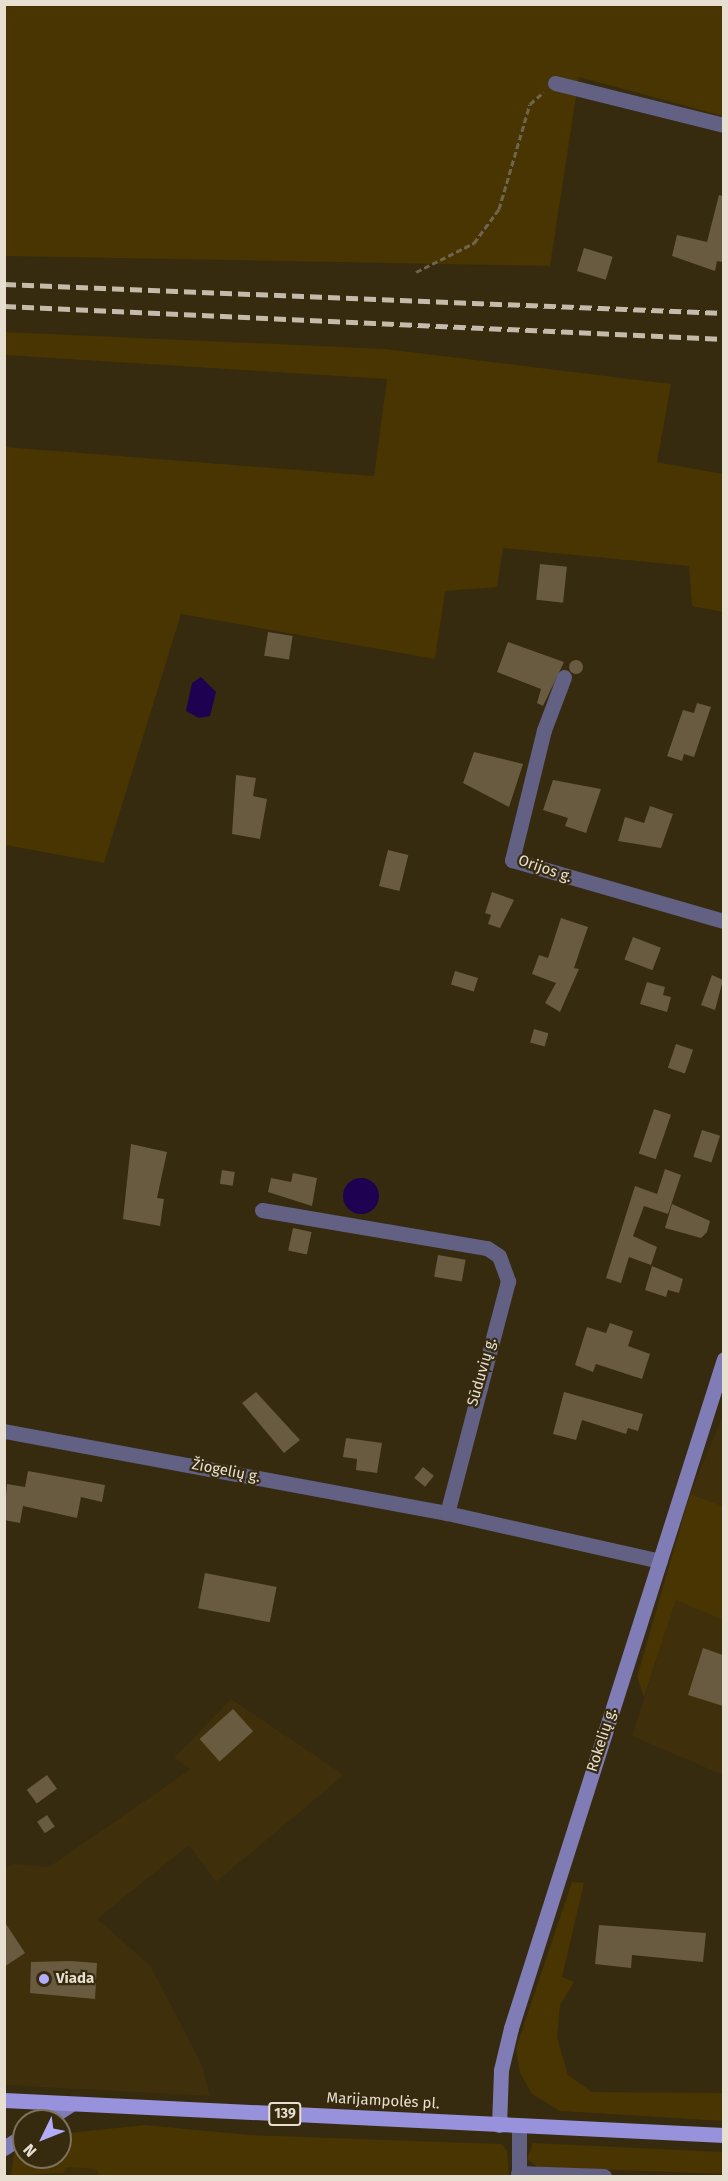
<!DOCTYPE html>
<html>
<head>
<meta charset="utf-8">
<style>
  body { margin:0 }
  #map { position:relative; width:728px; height:2181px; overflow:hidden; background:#362a0f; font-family:"Fira Sans",sans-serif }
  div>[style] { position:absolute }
  .built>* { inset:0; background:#3f300b }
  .green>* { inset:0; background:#483502 }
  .water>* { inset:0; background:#1e0251 }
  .round { border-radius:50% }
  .building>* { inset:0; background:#695b3f; transform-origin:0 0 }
  .path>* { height:3px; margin-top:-1.5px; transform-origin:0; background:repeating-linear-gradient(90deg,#6f644d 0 6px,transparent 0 9px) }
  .street>* { height:15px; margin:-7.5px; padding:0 7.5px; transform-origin:7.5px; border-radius:7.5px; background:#626083 }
  .secondary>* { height:15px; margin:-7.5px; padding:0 7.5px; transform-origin:7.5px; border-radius:7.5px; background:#807cb5 }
  .primary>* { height:15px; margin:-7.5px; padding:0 7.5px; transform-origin:7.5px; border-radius:7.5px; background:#9891db }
  .rail>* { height:4.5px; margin-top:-2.25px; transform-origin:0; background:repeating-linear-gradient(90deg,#c4bbaa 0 12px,transparent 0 18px) }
  .dots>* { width:16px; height:16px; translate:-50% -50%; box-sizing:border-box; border:3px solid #362a0f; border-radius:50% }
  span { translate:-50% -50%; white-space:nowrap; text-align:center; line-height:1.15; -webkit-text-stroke:4.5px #362a0f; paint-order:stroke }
  .shield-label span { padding:2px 4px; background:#362a0f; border:2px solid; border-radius:4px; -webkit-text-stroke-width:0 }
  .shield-label { font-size:14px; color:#e7dfd0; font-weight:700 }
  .street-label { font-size:15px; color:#e7dfd0 }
  .poi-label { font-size:15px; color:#e7dfd0; font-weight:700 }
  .left { translate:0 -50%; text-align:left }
  .frame { position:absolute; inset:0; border:6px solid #e7dfd0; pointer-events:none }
  .north { position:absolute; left:12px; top:2109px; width:60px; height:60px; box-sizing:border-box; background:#362a0f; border:2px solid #7d725c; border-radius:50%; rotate:227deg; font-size:16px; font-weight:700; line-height:24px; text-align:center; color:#e7dfd0 }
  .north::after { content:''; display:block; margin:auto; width:21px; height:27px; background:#b3adf9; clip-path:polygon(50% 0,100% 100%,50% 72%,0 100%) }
</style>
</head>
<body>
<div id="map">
  <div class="built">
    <i style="clip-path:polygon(723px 1415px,723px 1506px,690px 1494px)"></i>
    <i style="clip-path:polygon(676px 1599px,723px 1620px,723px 1775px,632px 1736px)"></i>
    <i style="clip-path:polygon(231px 1699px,344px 1775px,216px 1882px,189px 1845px,97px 1919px,150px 1965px,202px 2065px,210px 2096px,5px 2085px,4px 1869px,14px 1864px,49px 1867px,191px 1769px,174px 1758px)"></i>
    <i style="clip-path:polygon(66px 2167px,96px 2169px,99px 2176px,34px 2176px,64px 2173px)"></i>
  </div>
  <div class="green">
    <i style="clip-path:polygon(5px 5px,723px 5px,723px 116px,579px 77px,550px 266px,5px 256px)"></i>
    <i style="clip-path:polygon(5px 332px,386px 349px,671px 384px,657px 462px,723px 474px,723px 612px,692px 606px,689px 566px,503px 548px,497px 587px,445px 591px,435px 659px,181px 614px,104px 863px,5px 845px,5px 447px,374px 476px,387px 379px,5px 355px)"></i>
    <i style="clip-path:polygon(690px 1494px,723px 1506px,723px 1620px,676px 1600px,644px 1697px,637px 1677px)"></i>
    <i style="clip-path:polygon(572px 1882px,584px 1883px,562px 1977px,574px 1982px,560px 2005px,557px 2037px,568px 2075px,592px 2092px,723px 2093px,723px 2121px,560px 2111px,532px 2094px,520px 2073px,516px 2048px)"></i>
    <i style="clip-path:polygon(144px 2125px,249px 2135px,501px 2144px,507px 2150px,509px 2176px,99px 2176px,96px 2169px,66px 2167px,64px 2173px,11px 2176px,14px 2154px,24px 2149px,24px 2157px,60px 2157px,60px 2134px)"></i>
    <i style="clip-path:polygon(533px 2143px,723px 2152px,723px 2174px,537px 2167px,527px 2159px)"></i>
  </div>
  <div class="water">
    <i style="clip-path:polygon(201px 677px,216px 692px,210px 716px,199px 718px,186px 711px,192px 683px)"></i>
    <i class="round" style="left:343px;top:1178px;width:36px;height:36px"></i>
  </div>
  <div class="building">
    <i style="clip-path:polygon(719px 195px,723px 196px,723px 262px,717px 261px,715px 271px,672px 256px,677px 235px,707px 242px)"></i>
    <i style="left:584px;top:248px;width:30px;height:24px;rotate:17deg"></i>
    <i style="left:540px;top:564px;width:27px;height:36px;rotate:6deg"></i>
    <i style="left:268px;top:632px;width:25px;height:24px;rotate:9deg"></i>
    <i style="clip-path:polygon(508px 642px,564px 662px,543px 706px,537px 703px,541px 689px,497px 672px)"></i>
    <i class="round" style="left:569px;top:660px;width:14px;height:14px"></i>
    <i style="clip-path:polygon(697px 703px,711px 707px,694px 757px,684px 754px,682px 761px,667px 756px,683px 710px,694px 713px)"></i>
    <i style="clip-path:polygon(474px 752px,523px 764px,509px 807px,463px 783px)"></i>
    <i style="clip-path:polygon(236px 775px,256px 778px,253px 796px,267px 799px,260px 839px,232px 834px)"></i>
    <i style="clip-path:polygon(553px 780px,601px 789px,586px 833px,565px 826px,568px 818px,543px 810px)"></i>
    <i style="clip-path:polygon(650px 806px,673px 814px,661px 848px,618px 841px,625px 817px,644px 823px)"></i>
    <i style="left:388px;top:850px;width:21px;height:37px;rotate:14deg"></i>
    <i style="clip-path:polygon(492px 892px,514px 900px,500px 928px,488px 924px,491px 915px,485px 913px)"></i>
    <i style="clip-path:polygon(561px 918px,588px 927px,574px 968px,579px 969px,560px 1012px,545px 1003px,556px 983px,532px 974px,539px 955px,548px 958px)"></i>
    <i style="left:633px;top:937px;width:30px;height:24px;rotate:21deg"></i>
    <i style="left:455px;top:971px;width:24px;height:14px;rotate:17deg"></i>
    <i style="clip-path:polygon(712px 975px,723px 980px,715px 1010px,701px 1005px)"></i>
    <i style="clip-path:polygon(647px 982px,665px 987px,663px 995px,671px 997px,667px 1012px,640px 1004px)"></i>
    <i style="left:534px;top:1029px;width:15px;height:14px;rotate:16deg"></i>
    <i style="left:676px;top:1044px;width:18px;height:25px;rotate:19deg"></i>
    <i style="left:654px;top:1109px;width:18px;height:47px;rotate:19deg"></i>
    <i style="left:702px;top:1130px;width:19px;height:28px;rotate:18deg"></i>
    <i style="clip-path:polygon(131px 1144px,167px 1152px,157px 1198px,164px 1199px,160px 1226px,123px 1219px)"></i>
    <i style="clip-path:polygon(665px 1169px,681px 1175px,668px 1214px,644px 1206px,633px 1236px,657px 1247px,651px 1265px,629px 1257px,621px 1283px,606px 1278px,635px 1186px,657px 1194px)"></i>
    <i style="left:222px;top:1170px;width:13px;height:14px;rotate:9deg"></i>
    <i style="clip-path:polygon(293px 1173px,317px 1178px,312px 1206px,268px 1192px,271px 1178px,291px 1182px)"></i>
    <i style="clip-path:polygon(672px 1204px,710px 1221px,707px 1232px,701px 1238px,665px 1228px)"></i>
    <i style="left:293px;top:1228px;width:19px;height:23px;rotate:12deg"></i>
    <i style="left:438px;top:1255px;width:28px;height:22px;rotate:10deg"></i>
    <i style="clip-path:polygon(652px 1266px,683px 1279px,679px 1293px,668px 1290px,666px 1297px,645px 1290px)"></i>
    <i style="clip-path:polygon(610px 1323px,633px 1331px,628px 1346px,650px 1354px,642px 1379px,596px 1364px,593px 1372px,575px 1365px,587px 1327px,606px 1333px)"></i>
    <i style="clip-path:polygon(256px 1392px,300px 1440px,284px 1453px,242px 1403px)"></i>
    <i style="clip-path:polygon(564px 1392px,643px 1414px,638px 1431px,628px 1428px,626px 1434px,582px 1420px,576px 1440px,553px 1434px)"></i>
    <i style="clip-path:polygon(346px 1438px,382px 1443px,377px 1473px,356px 1470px,357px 1459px,343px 1457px)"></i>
    <i style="left:423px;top:1467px;width:14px;height:14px;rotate:39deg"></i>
    <i style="clip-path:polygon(28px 1471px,105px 1485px,102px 1502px,81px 1497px,77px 1518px,23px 1506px,20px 1523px,4px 1520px,7px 1484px,25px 1487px)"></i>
    <i style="left:205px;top:1573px;width:73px;height:36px;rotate:11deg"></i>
    <i style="clip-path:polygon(703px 1648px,723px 1655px,723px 1706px,688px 1695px)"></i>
    <i style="left:233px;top:1709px;width:30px;height:45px;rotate:48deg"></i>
    <i style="left:47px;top:1775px;width:17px;height:25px;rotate:54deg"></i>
    <i style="left:47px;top:1815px;width:14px;height:12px;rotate:56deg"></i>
    <i style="clip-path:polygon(4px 1921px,25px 1953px,4px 1967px)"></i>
    <i style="clip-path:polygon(599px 1925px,706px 1933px,703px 1962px,632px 1955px,631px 1968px,595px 1964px)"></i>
    <i style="clip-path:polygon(70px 1961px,97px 1963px,95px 1999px,30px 1993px,31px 1962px)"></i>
  </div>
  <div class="path">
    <i style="left:416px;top:272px;width:65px;rotate:-26.6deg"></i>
    <i style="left:474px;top:243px;width:42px;rotate:-53.7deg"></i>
    <i style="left:499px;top:209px;width:109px;rotate:-73.6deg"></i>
    <i style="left:530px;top:104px;width:18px;rotate:-41deg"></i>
  </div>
  <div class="street">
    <i style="left:555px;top:83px;width:174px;rotate:14deg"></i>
    <i style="left:564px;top:677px;width:57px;rotate:110.7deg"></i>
    <i style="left:544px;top:730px;width:134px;rotate:103.8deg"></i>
    <i style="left:512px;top:860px;width:221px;rotate:16.1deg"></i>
    <i style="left:262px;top:1210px;width:228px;rotate:9.6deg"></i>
    <i style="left:487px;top:1248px;width:14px;rotate:34deg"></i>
    <i style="left:499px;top:1256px;width:27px;rotate:70deg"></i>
    <i style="left:508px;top:1281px;width:240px;rotate:104.7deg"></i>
    <i style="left:4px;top:1431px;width:451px;rotate:10.5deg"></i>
    <i style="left:447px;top:1513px;width:218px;rotate:12.7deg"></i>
    <i style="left:518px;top:2173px;width:86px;rotate:2deg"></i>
    <i style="left:519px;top:2176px;width:50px;rotate:-90deg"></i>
  </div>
  <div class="secondary">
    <i style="left:45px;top:2121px;width:31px;rotate:-33deg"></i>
    <i style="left:499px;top:2125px;width:55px;rotate:-87.9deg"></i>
    <i style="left:501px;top:2070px;width:43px;rotate:-76.6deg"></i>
    <i style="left:511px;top:2028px;width:702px;rotate:-72.34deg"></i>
    <i style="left:4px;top:2148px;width:24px;rotate:-33deg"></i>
  </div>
  <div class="primary">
    <i style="left:4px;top:2100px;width:721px;rotate:2.78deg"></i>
  </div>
  <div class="rail">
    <i style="left:4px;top:284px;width:721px;rotate:2.31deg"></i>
    <i style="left:4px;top:306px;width:721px;rotate:2.62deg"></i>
  </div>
  <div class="dots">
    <i style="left:44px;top:1979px;background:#b3adf9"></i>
  </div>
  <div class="shield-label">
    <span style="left:285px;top:2114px">139</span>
  </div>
  <div class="street-label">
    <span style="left:545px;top:869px;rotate:19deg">Orijos g.</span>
    <span style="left:482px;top:1372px;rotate:-74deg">Sūduvių g.</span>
    <span style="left:226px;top:1471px;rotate:11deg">Žiogelių g.</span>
    <span style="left:602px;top:1740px;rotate:-72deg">Rokelių g.</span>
    <span style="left:383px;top:2101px;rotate:3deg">Marijampolės pl.</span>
  </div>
  <div class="poi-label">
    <span class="left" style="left:56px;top:1979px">Viada</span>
  </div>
  <div class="frame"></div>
  <div class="north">N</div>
</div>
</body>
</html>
